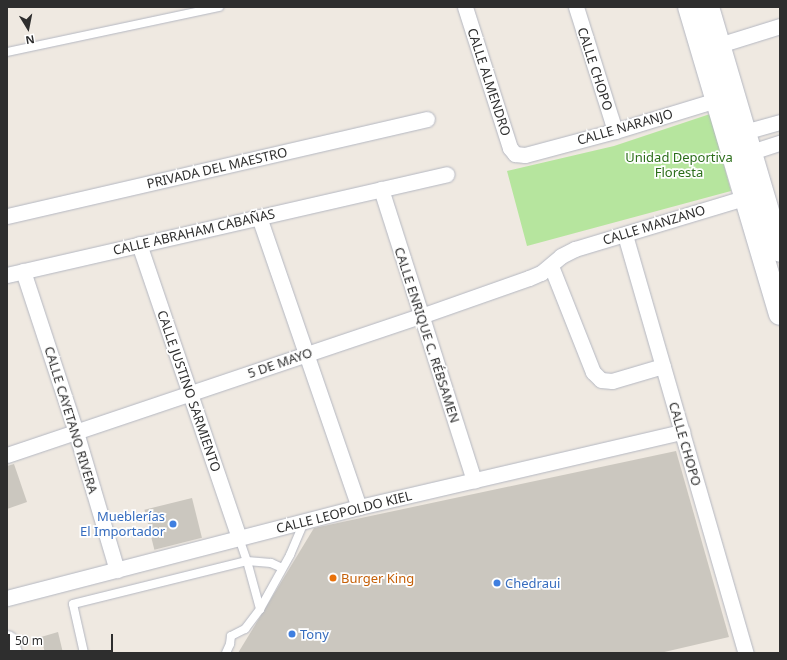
<!DOCTYPE html>
<html>
<head>
<meta charset="utf-8">
<style>
  body { margin:0 }
  #map { position:relative; width:787px; height:660px; overflow:hidden; background:#efe9e1; font-family:"Noto Sans",sans-serif }
  div>[style] { position:absolute }
  .green>* { inset:0; background:#b6e59e }
  .building>* { inset:0; background:#cbc7bf; transform-origin:0 0 }
  .roads { filter:drop-shadow(0 0 1px #b4b7c1) drop-shadow(0 0 1px #b4b7c1) }
  .service>* { height:8px; margin:-4px; padding:0 4px; transform-origin:4px; border-radius:4px; background:#fff }
  .minor>* { height:15px; margin:-7.5px; padding:0 7.5px; transform-origin:7.5px; border-radius:7.5px; background:#fff }
  .secondary>* { height:22px; margin:-11px; padding:0 11px; transform-origin:11px; border-radius:11px; background:#fff }
  .dots>* { width:11px; height:11px; translate:-50% -50%; box-sizing:border-box; border:2px solid #fff; border-radius:50% }
  span { translate:-50% -50%; white-space:nowrap; text-align:center; line-height:1.15; -webkit-text-stroke:3.5px #fff; paint-order:stroke }
  .street-label { font-size:13px; color:#2e2e2e }
  .park-label { font-size:13px; color:#2c6e1b }
  .shop-label { font-size:13px; color:#366cbe }
  .right { translate:-100% -50%; text-align:right }
  .left { translate:0 -50%; text-align:left }
  .food-label { font-size:13px; color:#c56008 }
  .frame { position:absolute; inset:0; border:8px solid #2e2e2e; pointer-events:none }
  .north { position:absolute; left:8px; top:8px; width:40px; height:40px; -webkit-text-stroke:3px #fff; paint-order:stroke; rotate:170deg; font-size:11px; font-weight:700; line-height:16px; text-align:center; color:#2e2e2e }
  .north::after { content:''; display:block; margin:auto; width:14px; height:18px; background:#2e2e2e; clip-path:polygon(50% 0,100% 100%,50% 72%,0 100%) }
  .scale { position:absolute; left:8px; top:634px; width:105px; height:18px; box-sizing:border-box; border:2px solid #2e2e2e; border-top:0; padding-left:5px; font-size:12px; line-height:14px; white-space:nowrap; color:#2e2e2e; -webkit-text-stroke:3px #fff; paint-order:stroke }
</style>
</head>
<body>
<div id="map">
  <div class="green">
    <i style="clip-path:polygon(710px 114px,731px 191px,527px 246px,507px 171px,614px 146px)"></i>
  </div>
  <div class="building">
    <i style="clip-path:polygon(676px 451px,729px 637px,660px 653px,238px 653px,314px 528px)"></i>
    <i style="clip-path:polygon(14px 464px,27px 502px,7px 509px,7px 466px)"></i>
    <i style="left:192px;top:498px;width:41px;height:49px;rotate:76deg"></i>
    <i style="clip-path:polygon(58px 632px,63px 653px,45px 653px,41px 637px)"></i>
  </div>
  <div class="roads">
    <div class="service">
      <i style="left:7px;top:52px;width:217px;rotate:-12deg"></i>
      <i style="left:239px;top:538px;width:24px;rotate:71deg"></i>
      <i style="left:247px;top:561px;width:50px;rotate:74.8deg"></i>
      <i style="left:84px;top:653px;width:50px;rotate:-102.7deg"></i>
      <i style="left:73px;top:604px;width:179px;rotate:-13.9deg"></i>
      <i style="left:247px;top:561px;width:24px;rotate:5deg"></i>
      <i style="left:271px;top:563px;width:12px;rotate:24deg"></i>
      <i style="left:226px;top:653px;width:10px;rotate:-66deg"></i>
      <i style="left:230px;top:644px;width:8px;rotate:-83deg"></i>
      <i style="left:231px;top:636px;width:16px;rotate:-27deg"></i>
      <i style="left:245px;top:629px;width:25px;rotate:-53deg"></i>
      <i style="left:260px;top:609px;width:62px;rotate:-60.9deg"></i>
      <i style="left:290px;top:555px;width:36px;rotate:-67deg"></i>
    </div>
    <div class="minor">
      <i style="left:465px;top:7px;width:148px;rotate:72.3deg"></i>
      <i style="left:510px;top:148px;width:8px;rotate:50deg"></i>
      <i style="left:515px;top:154px;width:10px;rotate:6deg"></i>
      <i style="left:525px;top:155px;width:93px;rotate:-14.9deg"></i>
      <i style="left:615px;top:131px;width:116px;rotate:-17deg"></i>
      <i style="left:576px;top:7px;width:130px;rotate:72.5deg"></i>
      <i style="left:719px;top:45px;width:64px;rotate:-17.3deg"></i>
      <i style="left:737px;top:134px;width:45px;rotate:-15.6deg"></i>
      <i style="left:742px;top:155px;width:40px;rotate:-18deg"></i>
      <i style="left:381px;top:189px;width:306px;rotate:72.3deg"></i>
      <i style="left:7px;top:216px;width:431px;rotate:-13deg"></i>
      <i style="left:259px;top:217px;width:307px;rotate:71deg"></i>
      <i style="left:625px;top:235px;width:435px;rotate:73.9deg"></i>
      <i style="left:139px;top:244px;width:311px;rotate:71.2deg"></i>
      <i style="left:551px;top:266px;width:114px;rotate:68.4deg"></i>
      <i style="left:593px;top:372px;width:11px;rotate:45deg"></i>
      <i style="left:601px;top:380px;width:11px;rotate:5deg"></i>
      <i style="left:612px;top:381px;width:53px;rotate:-16.4deg"></i>
      <i style="left:23px;top:271px;width:169px;rotate:71.8deg"></i>
      <i style="left:76px;top:432px;width:144px;rotate:73.5deg"></i>
      <i style="left:7px;top:275px;width:451px;rotate:-12.9deg"></i>
      <i style="left:7px;top:455px;width:437px;rotate:-18.6deg"></i>
      <i style="left:421px;top:316px;width:114px;rotate:-19.4deg"></i>
      <i style="left:529px;top:278px;width:13px;rotate:-23deg"></i>
      <i style="left:541px;top:273px;width:26px;rotate:-40deg"></i>
      <i style="left:561px;top:256px;width:16px;rotate:-27deg"></i>
      <i style="left:575px;top:249px;width:187px;rotate:-16.8deg"></i>
      <i style="left:7px;top:598px;width:364px;rotate:-14.5deg"></i>
      <i style="left:359px;top:507px;width:332px;rotate:-13.1deg"></i>
    </div>
    <div class="secondary">
      <i style="left:689px;top:7px;width:320px;rotate:73.5deg"></i>
      <i style="left:708px;top:7px;width:254px;rotate:73.6deg"></i>
      <i style="left:7px;top:642px;width:12px;rotate:70deg"></i>
    </div>
  </div>
  <div class="dots">
    <i style="left:173px;top:524px;background:#3f7fe0"></i>
    <i style="left:333px;top:578px;background:#e8710a"></i>
    <i style="left:497px;top:583px;background:#3f7fe0"></i>
    <i style="left:292px;top:634px;background:#3f7fe0"></i>
  </div>
  <div class="street-label">
    <span style="left:595px;top:69px;rotate:72deg">CALLE CHOPO</span>
    <span style="left:489px;top:82px;rotate:72deg">CALLE ALMENDRO</span>
    <span style="left:625px;top:127px;rotate:-16deg">CALLE NARANJO</span>
    <span style="left:217px;top:168px;rotate:-13deg">PRIVADA DEL MAESTRO</span>
    <span style="left:654px;top:225px;rotate:-17deg">CALLE MANZANO</span>
    <span style="left:194px;top:232px;rotate:-13deg">CALLE ABRAHAM CABAÑAS</span>
    <span style="left:427px;top:335px;rotate:72deg">CALLE ENRIQUE C. RÉBSAMEN</span>
    <span style="left:280px;top:363px;rotate:-19deg">5 DE MAYO</span>
    <span style="left:189px;top:391px;rotate:71deg">CALLE JUSTINO SARMIENTO</span>
    <span style="left:71px;top:420px;rotate:73deg">CALLE CAYETANO RIVERA</span>
    <span style="left:685px;top:444px;rotate:74deg">CALLE CHOPO</span>
    <span style="left:344px;top:512px;rotate:-14deg">CALLE LEOPOLDO KIEL</span>
  </div>
  <div class="park-label">
    <span style="left:679px;top:165px">Unidad Deportiva<br>Floresta</span>
  </div>
  <div class="shop-label">
    <span class="right" style="left:165px;top:524px">Mueblerías<br>El Importador</span>
    <span class="left" style="left:505px;top:583px">Chedraui</span>
    <span class="left" style="left:300px;top:634px">Tony</span>
  </div>
  <div class="food-label">
    <span class="left" style="left:341px;top:578px">Burger King</span>
  </div>
  <div class="frame"></div>
  <div class="north">N</div>
  <div class="scale">50 m</div>
</div>
</body>
</html>
